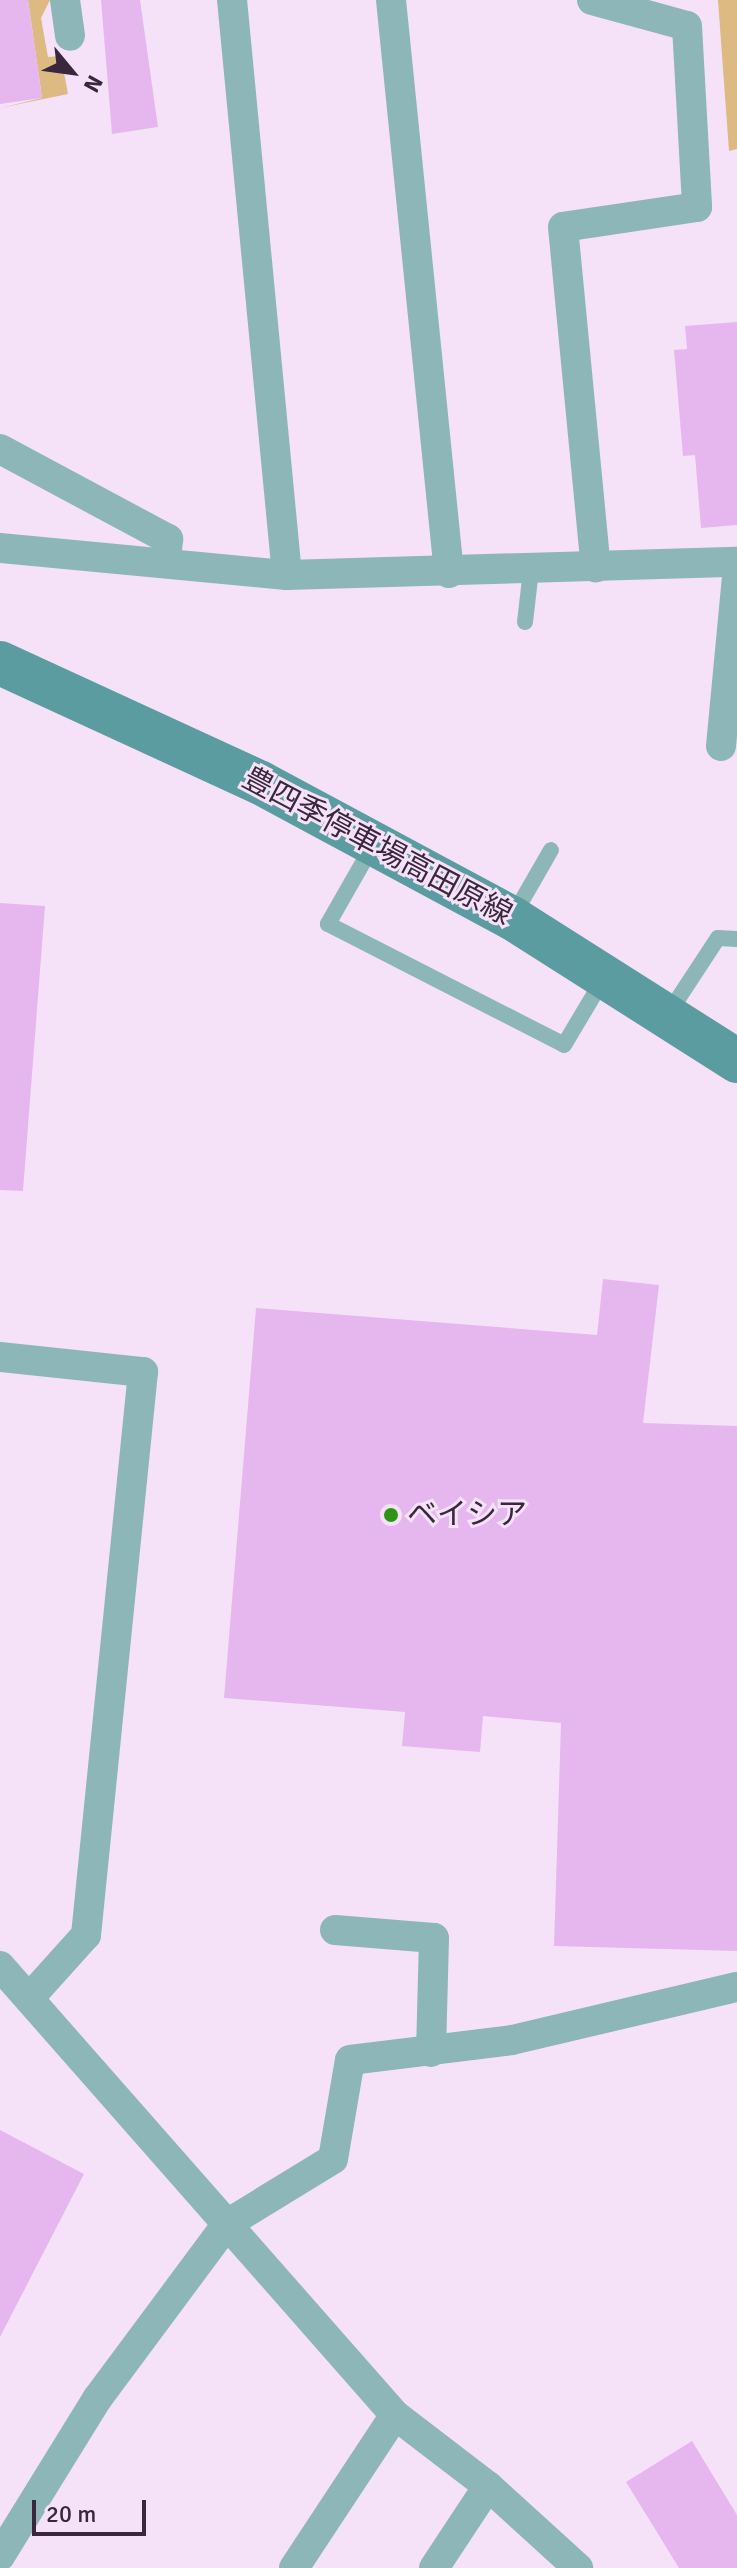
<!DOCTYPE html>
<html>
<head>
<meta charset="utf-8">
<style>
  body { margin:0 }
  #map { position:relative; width:737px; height:2568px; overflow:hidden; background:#f5e2f9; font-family:Signika,"Noto Sans JP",sans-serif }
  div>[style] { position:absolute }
  .green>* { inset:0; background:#dcba81 }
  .building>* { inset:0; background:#e6b7ef }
  .service>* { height:16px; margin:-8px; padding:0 8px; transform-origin:8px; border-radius:8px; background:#8db6b8 }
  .minor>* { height:30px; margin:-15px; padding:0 15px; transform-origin:15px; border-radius:15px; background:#8db6b8 }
  .secondary>* { height:44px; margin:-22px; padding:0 22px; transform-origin:22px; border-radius:22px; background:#5b9ca0 }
  .dots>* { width:22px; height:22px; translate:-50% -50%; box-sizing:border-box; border:4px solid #f5e2f9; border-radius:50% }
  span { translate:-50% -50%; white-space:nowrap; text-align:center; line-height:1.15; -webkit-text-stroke:6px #f5e2f9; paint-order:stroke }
  .street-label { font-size:30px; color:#3a273d }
  .poi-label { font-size:30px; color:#3a273d }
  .left { translate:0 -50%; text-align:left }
  .north { position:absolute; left:32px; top:32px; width:80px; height:80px; -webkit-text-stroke:6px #f5e2f9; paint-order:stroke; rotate:119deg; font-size:22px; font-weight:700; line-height:32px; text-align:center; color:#3a273d }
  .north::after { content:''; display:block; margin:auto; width:28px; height:36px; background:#3a273d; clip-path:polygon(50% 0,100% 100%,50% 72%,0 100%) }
  .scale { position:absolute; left:32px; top:2500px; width:114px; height:36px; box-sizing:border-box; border:4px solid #3a273d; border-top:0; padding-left:10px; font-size:24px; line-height:28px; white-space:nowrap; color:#3a273d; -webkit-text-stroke:6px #f5e2f9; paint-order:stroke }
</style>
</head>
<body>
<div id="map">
  <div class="green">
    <i style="clip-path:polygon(28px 0,50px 0,41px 18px,48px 57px,61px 56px,68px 94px,0 108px,42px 98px)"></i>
    <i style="clip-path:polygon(718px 0,737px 0,737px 149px,729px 151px)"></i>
  </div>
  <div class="building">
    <i style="clip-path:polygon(0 0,28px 0,42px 98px,0 104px)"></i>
    <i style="clip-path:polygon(101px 0,140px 0,158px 127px,112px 134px)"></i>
    <i style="clip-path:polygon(737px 322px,737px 525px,701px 528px,695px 455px,683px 456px,674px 350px,687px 349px,685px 326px)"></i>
    <i style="clip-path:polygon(0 903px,45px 906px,23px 1191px,0 1190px)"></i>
    <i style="clip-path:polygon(603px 1279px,659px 1285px,643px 1423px,737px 1426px,737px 1951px,554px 1946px,561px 1723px,483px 1716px,480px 1752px,402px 1746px,405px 1712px,224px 1698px,256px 1308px,597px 1335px)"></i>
    <i style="clip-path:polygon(0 2130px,84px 2174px,0 2337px)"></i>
    <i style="clip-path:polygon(692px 2441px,737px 2515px,737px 2568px,679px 2568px,626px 2482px)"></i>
  </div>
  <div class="service">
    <i style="left:525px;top:622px;width:52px;rotate:-83.4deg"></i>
    <i style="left:373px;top:845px;width:91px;rotate:119.7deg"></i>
    <i style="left:328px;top:924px;width:265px;rotate:27.1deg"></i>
    <i style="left:564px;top:1045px;width:78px;rotate:-59.2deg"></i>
    <i style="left:513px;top:916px;width:76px;rotate:-60.1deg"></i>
    <i style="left:668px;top:1014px;width:91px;rotate:-56.7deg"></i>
    <i style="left:718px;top:938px;width:19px;rotate:3deg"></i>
  </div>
  <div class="minor">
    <i style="left:65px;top:0;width:36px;rotate:82deg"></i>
    <i style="left:391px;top:0;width:576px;rotate:84.22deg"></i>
    <i style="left:592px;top:0;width:98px;rotate:15.3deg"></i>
    <i style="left:687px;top:26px;width:181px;rotate:86.8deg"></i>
    <i style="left:697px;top:207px;width:135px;rotate:171.5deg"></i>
    <i style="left:563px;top:227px;width:342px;rotate:84.5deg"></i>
    <i style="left:0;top:449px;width:191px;rotate:28.2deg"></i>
    <i style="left:168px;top:539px;width:23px;rotate:95deg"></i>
    <i style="left:0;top:548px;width:288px;rotate:5.4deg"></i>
    <i style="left:287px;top:575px;width:578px;rotate:-95.46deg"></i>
    <i style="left:287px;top:575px;width:450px;rotate:-1.7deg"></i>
    <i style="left:721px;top:746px;width:169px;rotate:-84.6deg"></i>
    <i style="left:0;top:1357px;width:144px;rotate:6deg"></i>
    <i style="left:143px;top:1372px;width:566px;rotate:95.78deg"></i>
    <i style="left:86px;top:1935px;width:82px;rotate:132deg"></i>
    <i style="left:335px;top:1930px;width:99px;rotate:4.6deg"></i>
    <i style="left:434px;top:1938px;width:114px;rotate:91.5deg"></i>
    <i style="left:0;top:1966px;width:598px;rotate:48.66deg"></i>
    <i style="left:395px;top:2415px;width:117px;rotate:37.4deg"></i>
    <i style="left:488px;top:2486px;width:122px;rotate:42.3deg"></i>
    <i style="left:0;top:2556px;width:185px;rotate:-58.3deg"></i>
    <i style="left:97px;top:2399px;width:218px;rotate:-53.4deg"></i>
    <i style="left:227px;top:2224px;width:124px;rotate:-31.5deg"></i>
    <i style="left:333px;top:2159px;width:100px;rotate:-80.3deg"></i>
    <i style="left:350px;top:2060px;width:163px;rotate:-7deg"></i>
    <i style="left:512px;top:2040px;width:231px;rotate:-13.3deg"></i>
    <i style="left:294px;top:2568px;width:183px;rotate:-56.6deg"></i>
    <i style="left:434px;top:2568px;width:98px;rotate:-56.6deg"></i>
  </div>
  <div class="secondary">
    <i style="left:0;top:663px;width:287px;rotate:24.7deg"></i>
    <i style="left:261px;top:783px;width:285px;rotate:28.3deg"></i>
    <i style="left:512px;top:918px;width:267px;rotate:32.4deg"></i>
  </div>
  <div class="dots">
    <i style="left:391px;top:1515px;background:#2e9316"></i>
  </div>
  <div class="street-label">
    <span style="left:377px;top:847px;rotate:28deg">豊四季停車場高田原線</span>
  </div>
  <div class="poi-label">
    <span class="left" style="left:407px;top:1515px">ベイシア</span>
  </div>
  <div class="north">N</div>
  <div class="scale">20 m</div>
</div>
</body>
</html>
